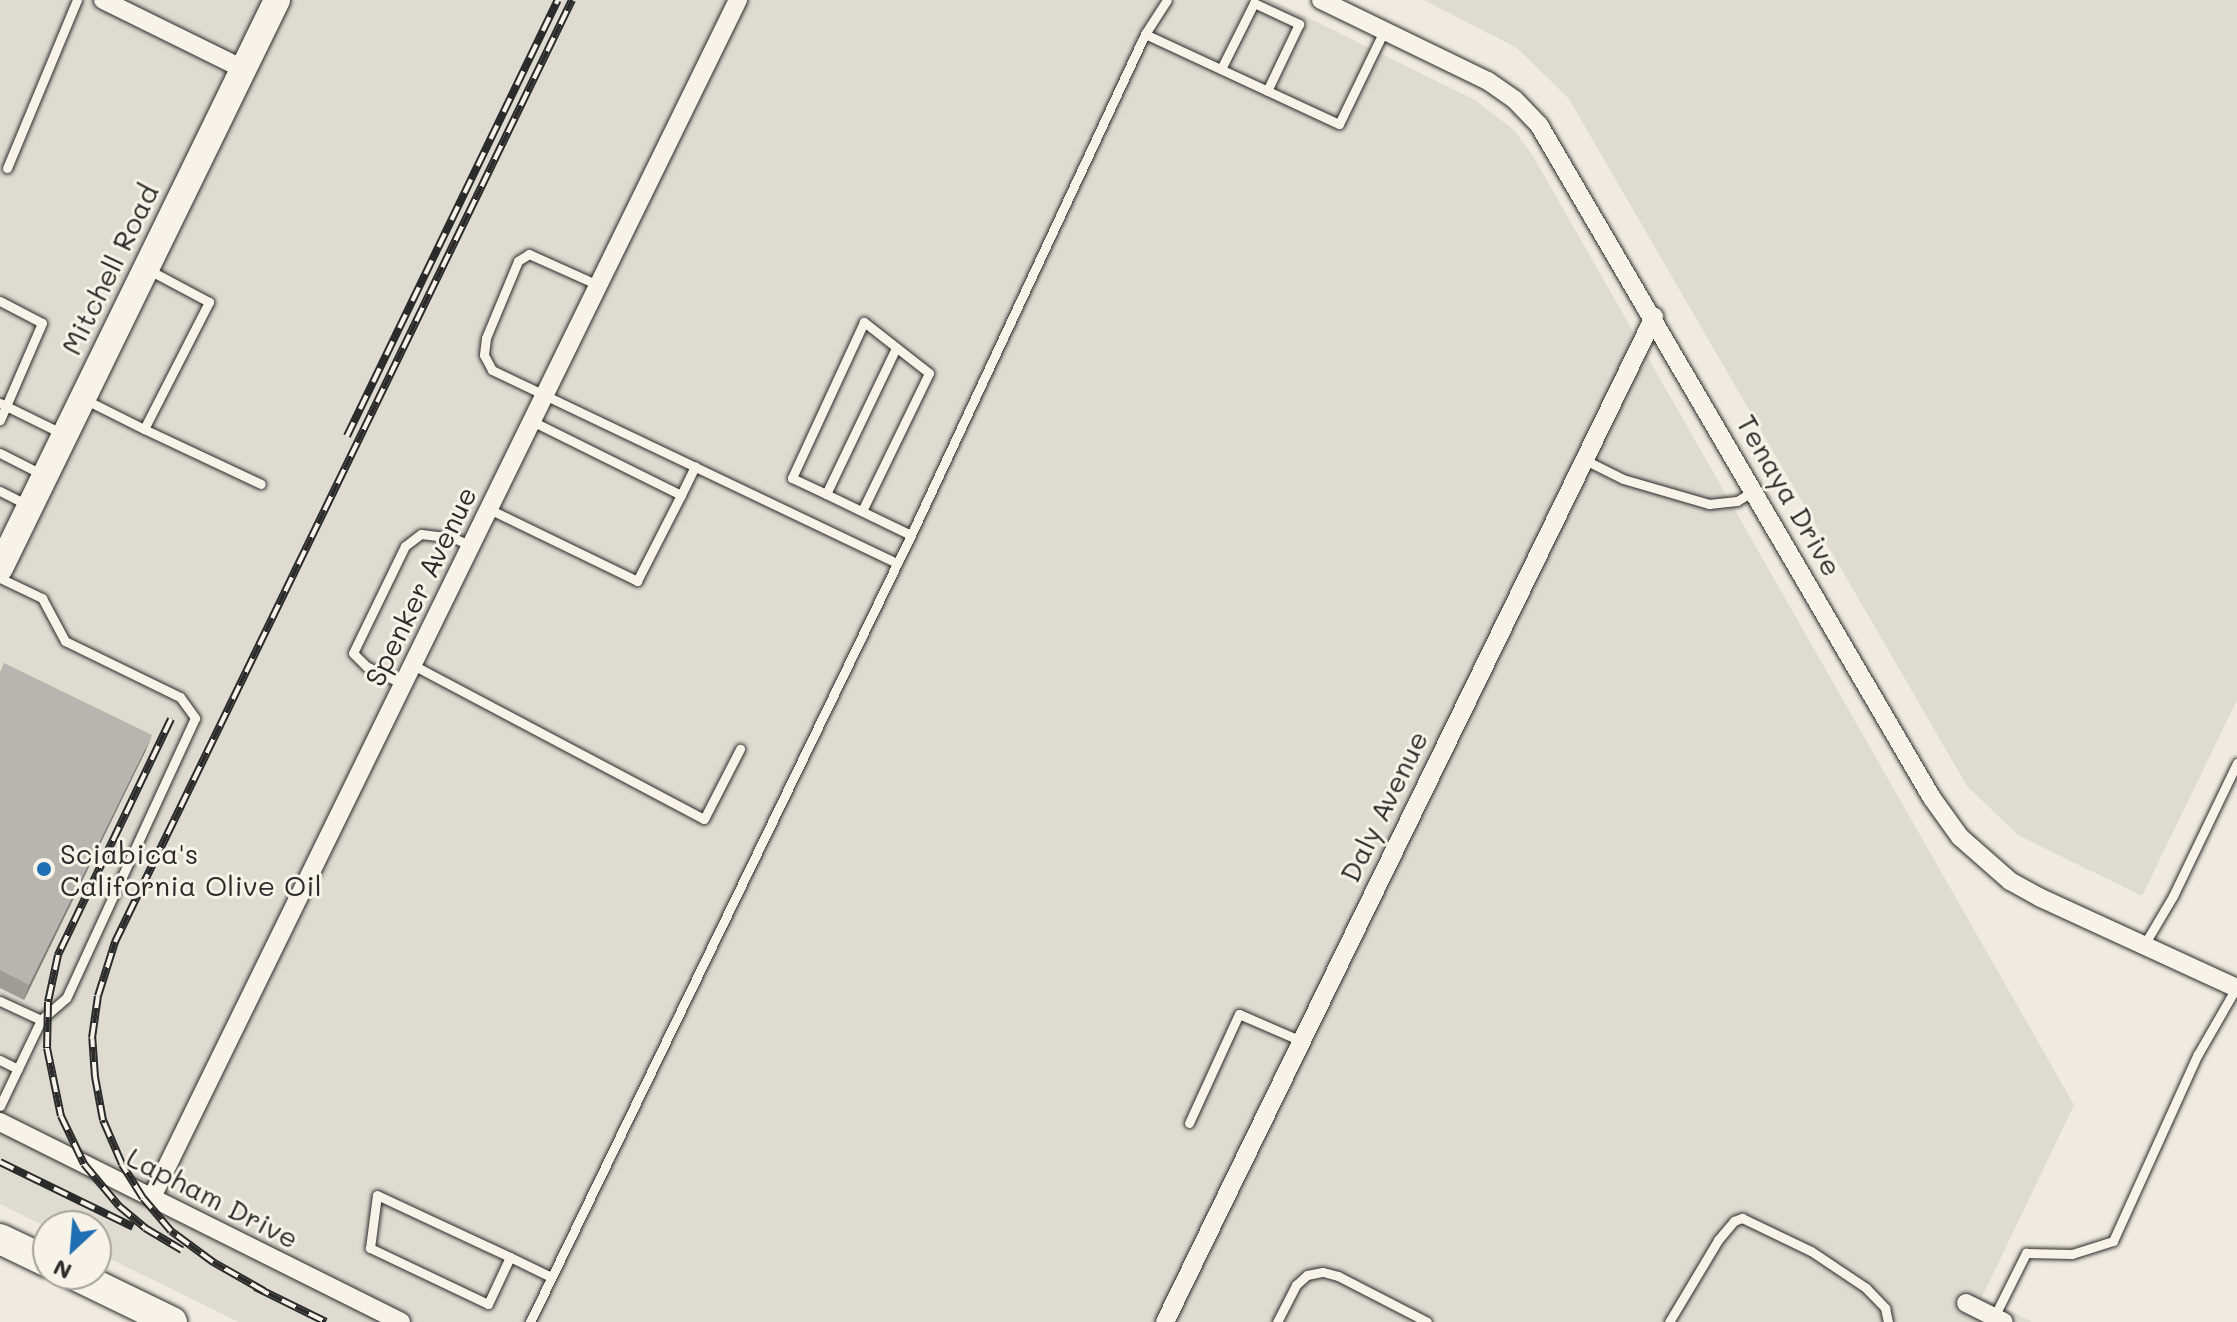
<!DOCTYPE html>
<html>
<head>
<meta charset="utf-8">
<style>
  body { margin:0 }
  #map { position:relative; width:2237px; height:1322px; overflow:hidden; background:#efebe0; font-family:Mali,sans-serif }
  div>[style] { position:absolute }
  .built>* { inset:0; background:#dedbd1 }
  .roads { filter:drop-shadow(0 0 2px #2b2b2b) drop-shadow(0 0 2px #2b2b2b) }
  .lane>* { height:9px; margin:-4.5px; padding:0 4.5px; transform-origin:4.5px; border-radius:4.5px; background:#f7f3e8 }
  .street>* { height:18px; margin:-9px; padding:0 9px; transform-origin:9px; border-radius:9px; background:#f7f3e8 }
  .secondary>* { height:26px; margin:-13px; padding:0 13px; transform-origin:13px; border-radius:13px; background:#f7f3e8 }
  .primary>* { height:30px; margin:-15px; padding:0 15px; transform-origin:15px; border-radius:15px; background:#f7f3e8 }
  .rail>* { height:8px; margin-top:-4px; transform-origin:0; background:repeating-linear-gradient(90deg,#f7f3e8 0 15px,#2b2b2b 0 30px); box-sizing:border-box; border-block:2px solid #2b2b2b }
  .wall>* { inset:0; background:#9e9c96 }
  .shaded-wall>* { inset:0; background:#817f7a }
  .building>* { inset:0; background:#b8b5ae }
  .dots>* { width:22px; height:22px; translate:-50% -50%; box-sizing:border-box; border:4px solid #f7f3e8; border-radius:50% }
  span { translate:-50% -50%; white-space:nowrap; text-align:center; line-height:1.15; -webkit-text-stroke:6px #f7f3e8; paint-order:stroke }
  .street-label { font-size:28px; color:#2b2b2b }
  .poi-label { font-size:28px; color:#2b2b2b }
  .left { translate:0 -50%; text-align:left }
  .north { position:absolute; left:32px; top:1210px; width:80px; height:80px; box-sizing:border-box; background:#f7f3e8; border:2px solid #a5a39c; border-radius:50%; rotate:206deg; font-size:22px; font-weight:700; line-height:32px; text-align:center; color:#2b2b2b }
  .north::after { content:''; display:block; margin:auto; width:28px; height:36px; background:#1f6fb2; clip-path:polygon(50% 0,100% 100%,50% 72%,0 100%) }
</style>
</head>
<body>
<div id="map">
  <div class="built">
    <i style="clip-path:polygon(0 0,1272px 0,1475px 100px,1514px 130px,1533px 156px,2074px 1105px,1982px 1297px,2032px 1322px,239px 1322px,96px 1252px,96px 1226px,48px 1228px,0 1204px)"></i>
    <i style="clip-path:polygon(1424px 0,2237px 0,2237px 700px,2142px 896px,2018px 835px,1967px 786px,1569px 99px,1517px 48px)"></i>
  </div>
  <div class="roads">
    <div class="lane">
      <i style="left:1145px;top:34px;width:40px;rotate:-57.1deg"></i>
      <i style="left:1221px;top:69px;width:74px;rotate:-63.4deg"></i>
      <i style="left:1254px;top:3px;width:50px;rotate:25deg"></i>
      <i style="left:1299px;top:24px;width:74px;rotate:115.5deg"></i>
      <i style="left:7px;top:168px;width:182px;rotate:-67.4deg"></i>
      <i style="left:598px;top:285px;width:76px;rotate:-155.8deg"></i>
      <i style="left:529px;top:254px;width:13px;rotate:148deg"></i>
      <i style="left:518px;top:261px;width:83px;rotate:112.6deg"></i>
      <i style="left:486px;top:338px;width:17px;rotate:97deg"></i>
      <i style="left:484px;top:355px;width:17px;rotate:62deg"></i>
      <i style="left:492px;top:370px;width:449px;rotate:25.5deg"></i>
      <i style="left:0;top:301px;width:47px;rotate:27.6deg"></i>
      <i style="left:42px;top:323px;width:106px;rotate:113.4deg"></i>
      <i style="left:84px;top:399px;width:67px;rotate:26.6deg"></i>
      <i style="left:144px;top:429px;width:143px;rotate:-62.9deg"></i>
      <i style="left:209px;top:302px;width:68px;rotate:-151.9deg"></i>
      <i style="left:0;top:403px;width:70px;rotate:26.2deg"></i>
      <i style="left:144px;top:429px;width:129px;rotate:25.2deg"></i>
      <i style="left:0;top:453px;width:48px;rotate:27.1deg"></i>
      <i style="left:1585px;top:460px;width:42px;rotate:26.6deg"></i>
      <i style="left:1623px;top:479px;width:90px;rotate:16.2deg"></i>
      <i style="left:1709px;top:504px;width:28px;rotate:-6deg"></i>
      <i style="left:1737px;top:501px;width:21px;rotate:-31deg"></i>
      <i style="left:0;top:491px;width:31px;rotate:27deg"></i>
      <i style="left:826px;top:494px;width:162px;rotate:-64.4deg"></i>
      <i style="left:681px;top:495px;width:32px;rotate:-64deg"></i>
      <i style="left:489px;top:509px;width:165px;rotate:25.9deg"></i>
      <i style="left:637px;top:581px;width:97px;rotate:-62.9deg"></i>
      <i style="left:681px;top:495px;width:166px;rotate:-153.6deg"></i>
      <i style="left:862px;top:511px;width:153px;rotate:-64.1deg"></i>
      <i style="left:929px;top:373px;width:83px;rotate:-141.9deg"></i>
      <i style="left:864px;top:322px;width:172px;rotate:114.8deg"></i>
      <i style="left:792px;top:478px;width:38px;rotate:25deg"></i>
      <i style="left:826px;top:494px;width:94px;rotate:25.8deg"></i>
      <i style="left:911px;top:535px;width:553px;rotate:-64.96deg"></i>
      <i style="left:1145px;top:34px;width:214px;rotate:24.9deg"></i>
      <i style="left:1339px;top:124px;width:103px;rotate:-64.2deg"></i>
      <i style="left:0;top:578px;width:47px;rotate:25.5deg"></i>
      <i style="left:42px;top:598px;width:49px;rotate:61.9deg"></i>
      <i style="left:65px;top:641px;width:128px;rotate:26deg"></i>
      <i style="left:180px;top:697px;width:26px;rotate:54deg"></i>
      <i style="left:195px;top:718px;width:308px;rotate:114.7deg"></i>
      <i style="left:66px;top:998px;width:33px;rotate:139deg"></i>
      <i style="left:41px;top:1020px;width:95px;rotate:115.5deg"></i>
      <i style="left:413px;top:665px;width:329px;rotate:27.9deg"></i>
      <i style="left:704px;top:819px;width:79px;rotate:-62.8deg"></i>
      <i style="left:403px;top:684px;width:41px;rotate:-154.1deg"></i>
      <i style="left:366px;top:666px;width:18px;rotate:-135deg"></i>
      <i style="left:353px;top:653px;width:119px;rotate:-64.1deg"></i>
      <i style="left:405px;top:546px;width:20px;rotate:-37deg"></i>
      <i style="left:421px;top:534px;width:33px;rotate:7deg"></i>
      <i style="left:454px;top:538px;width:19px;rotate:25deg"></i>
      <i style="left:2144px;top:945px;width:57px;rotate:-59.4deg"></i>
      <i style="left:2173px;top:896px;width:148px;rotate:-64.3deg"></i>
      <i style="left:0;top:1001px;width:45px;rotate:24.9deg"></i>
      <i style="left:0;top:1060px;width:20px;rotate:27deg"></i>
      <i style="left:1189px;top:1123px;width:120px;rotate:-65.4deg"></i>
      <i style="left:1239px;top:1014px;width:65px;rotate:23.4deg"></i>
      <i style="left:510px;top:1257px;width:52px;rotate:115.1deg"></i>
      <i style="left:488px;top:1304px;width:131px;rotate:-154.6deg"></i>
      <i style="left:370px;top:1248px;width:53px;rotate:-82.5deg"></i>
      <i style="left:377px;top:1195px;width:147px;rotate:25deg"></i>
      <i style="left:510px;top:1257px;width:46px;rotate:26deg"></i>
      <i style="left:1994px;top:1317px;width:72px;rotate:-63.4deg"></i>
      <i style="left:2026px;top:1253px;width:46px;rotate:1.2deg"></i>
      <i style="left:2072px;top:1254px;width:43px;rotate:-17.6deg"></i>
      <i style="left:2113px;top:1241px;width:205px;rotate:-65.6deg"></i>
      <i style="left:2198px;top:1054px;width:76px;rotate:-60.1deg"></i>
      <i style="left:530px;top:1322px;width:874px;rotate:-64.17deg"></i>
      <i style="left:1277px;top:1322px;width:42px;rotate:-62.8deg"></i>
      <i style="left:1296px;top:1285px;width:15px;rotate:-42deg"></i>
      <i style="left:1307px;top:1275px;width:16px;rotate:-11deg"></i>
      <i style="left:1323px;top:1272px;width:16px;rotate:15deg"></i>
      <i style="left:1338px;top:1276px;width:100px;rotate:27.3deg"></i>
      <i style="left:1669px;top:1322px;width:96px;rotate:-59.1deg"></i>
      <i style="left:1718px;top:1240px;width:25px;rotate:-50deg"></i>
      <i style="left:1734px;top:1221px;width:9px;rotate:-21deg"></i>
      <i style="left:1742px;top:1218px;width:76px;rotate:25.6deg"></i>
      <i style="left:1811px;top:1251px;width:66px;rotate:33.9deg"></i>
      <i style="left:1866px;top:1288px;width:28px;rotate:46deg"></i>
      <i style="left:1885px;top:1308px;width:14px;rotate:78deg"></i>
    </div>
    <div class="street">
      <i style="left:103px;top:0;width:156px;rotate:26.2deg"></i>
      <i style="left:1321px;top:0;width:186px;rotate:25.9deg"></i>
      <i style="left:1488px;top:81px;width:33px;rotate:35deg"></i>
      <i style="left:1515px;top:100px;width:35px;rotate:46deg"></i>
      <i style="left:1539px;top:125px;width:779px;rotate:59.72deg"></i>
      <i style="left:1932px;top:798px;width:48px;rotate:54.3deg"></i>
      <i style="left:1960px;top:837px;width:67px;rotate:41.3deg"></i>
      <i style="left:2010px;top:881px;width:35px;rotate:29deg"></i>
      <i style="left:2041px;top:898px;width:216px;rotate:24.7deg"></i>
      <i style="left:0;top:1122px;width:448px;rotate:26.5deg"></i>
      <i style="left:152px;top:1197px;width:1333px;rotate:-63.92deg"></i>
      <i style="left:1966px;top:1303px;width:42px;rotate:26.6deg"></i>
      <i style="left:1165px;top:1322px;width:1118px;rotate:-64.05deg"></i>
    </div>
    <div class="secondary">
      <i style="left:0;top:568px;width:632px;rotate:-64deg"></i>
    </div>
    <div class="primary">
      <i style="left:0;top:1239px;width:53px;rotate:25.6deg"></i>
      <i style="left:73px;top:1274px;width:110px;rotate:25.9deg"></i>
    </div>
  </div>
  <div class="rail">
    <i style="left:347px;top:436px;width:484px;rotate:-64.2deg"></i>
    <i style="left:171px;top:719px;width:262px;rotate:115.6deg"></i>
    <i style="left:58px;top:955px;width:48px;rotate:102deg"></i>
    <i style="left:48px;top:1002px;width:46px;rotate:91.2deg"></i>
    <i style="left:47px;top:1048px;width:69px;rotate:78.4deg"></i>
    <i style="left:61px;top:1116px;width:53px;rotate:64.4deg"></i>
    <i style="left:84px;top:1164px;width:55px;rotate:50.2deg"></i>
    <i style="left:119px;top:1206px;width:34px;rotate:40deg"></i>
    <i style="left:145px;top:1228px;width:43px;rotate:30.7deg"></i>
    <i style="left:0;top:1162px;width:148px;rotate:26deg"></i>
    <i style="left:255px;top:1287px;width:79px;rotate:26.2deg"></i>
    <i style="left:264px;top:1291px;width:59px;rotate:-150.4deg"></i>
    <i style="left:213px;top:1262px;width:52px;rotate:-143.6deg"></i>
    <i style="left:171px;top:1231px;width:43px;rotate:-130.3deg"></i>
    <i style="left:143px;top:1198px;width:40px;rotate:-122deg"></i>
    <i style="left:122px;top:1164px;width:48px;rotate:-113.4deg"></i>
    <i style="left:103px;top:1120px;width:44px;rotate:-100.5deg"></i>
    <i style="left:95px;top:1077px;width:39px;rotate:-94deg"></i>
    <i style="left:92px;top:1038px;width:42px;rotate:-81.9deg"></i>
    <i style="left:98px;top:996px;width:57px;rotate:-72.5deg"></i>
    <i style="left:115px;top:942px;width:1047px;rotate:-64.12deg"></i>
  </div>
  <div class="wall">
    <i style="clip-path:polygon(0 672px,146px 750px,24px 1000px,0 988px)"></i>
  </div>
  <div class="shaded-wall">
    <i style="clip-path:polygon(152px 735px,146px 750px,24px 1000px,29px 985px)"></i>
  </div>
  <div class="building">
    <i style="clip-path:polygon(4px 663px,152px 735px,29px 985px,0 970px,0 672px)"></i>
  </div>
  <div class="dots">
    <i style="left:44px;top:869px;background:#1f6fb2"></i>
  </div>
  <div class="street-label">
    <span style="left:109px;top:269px;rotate:-64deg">Mitchell Road</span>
    <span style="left:1790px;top:495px;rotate:60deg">Tenaya Drive</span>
    <span style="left:420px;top:586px;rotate:-64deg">Spenker Avenue</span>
    <span style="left:1383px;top:806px;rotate:-64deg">Daly Avenue</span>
    <span style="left:213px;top:1197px;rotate:27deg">Lapham Drive</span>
  </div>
  <div class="poi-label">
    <span class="left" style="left:60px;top:869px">Sciabica's<br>California Olive Oil</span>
  </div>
  <div class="north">N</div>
</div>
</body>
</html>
